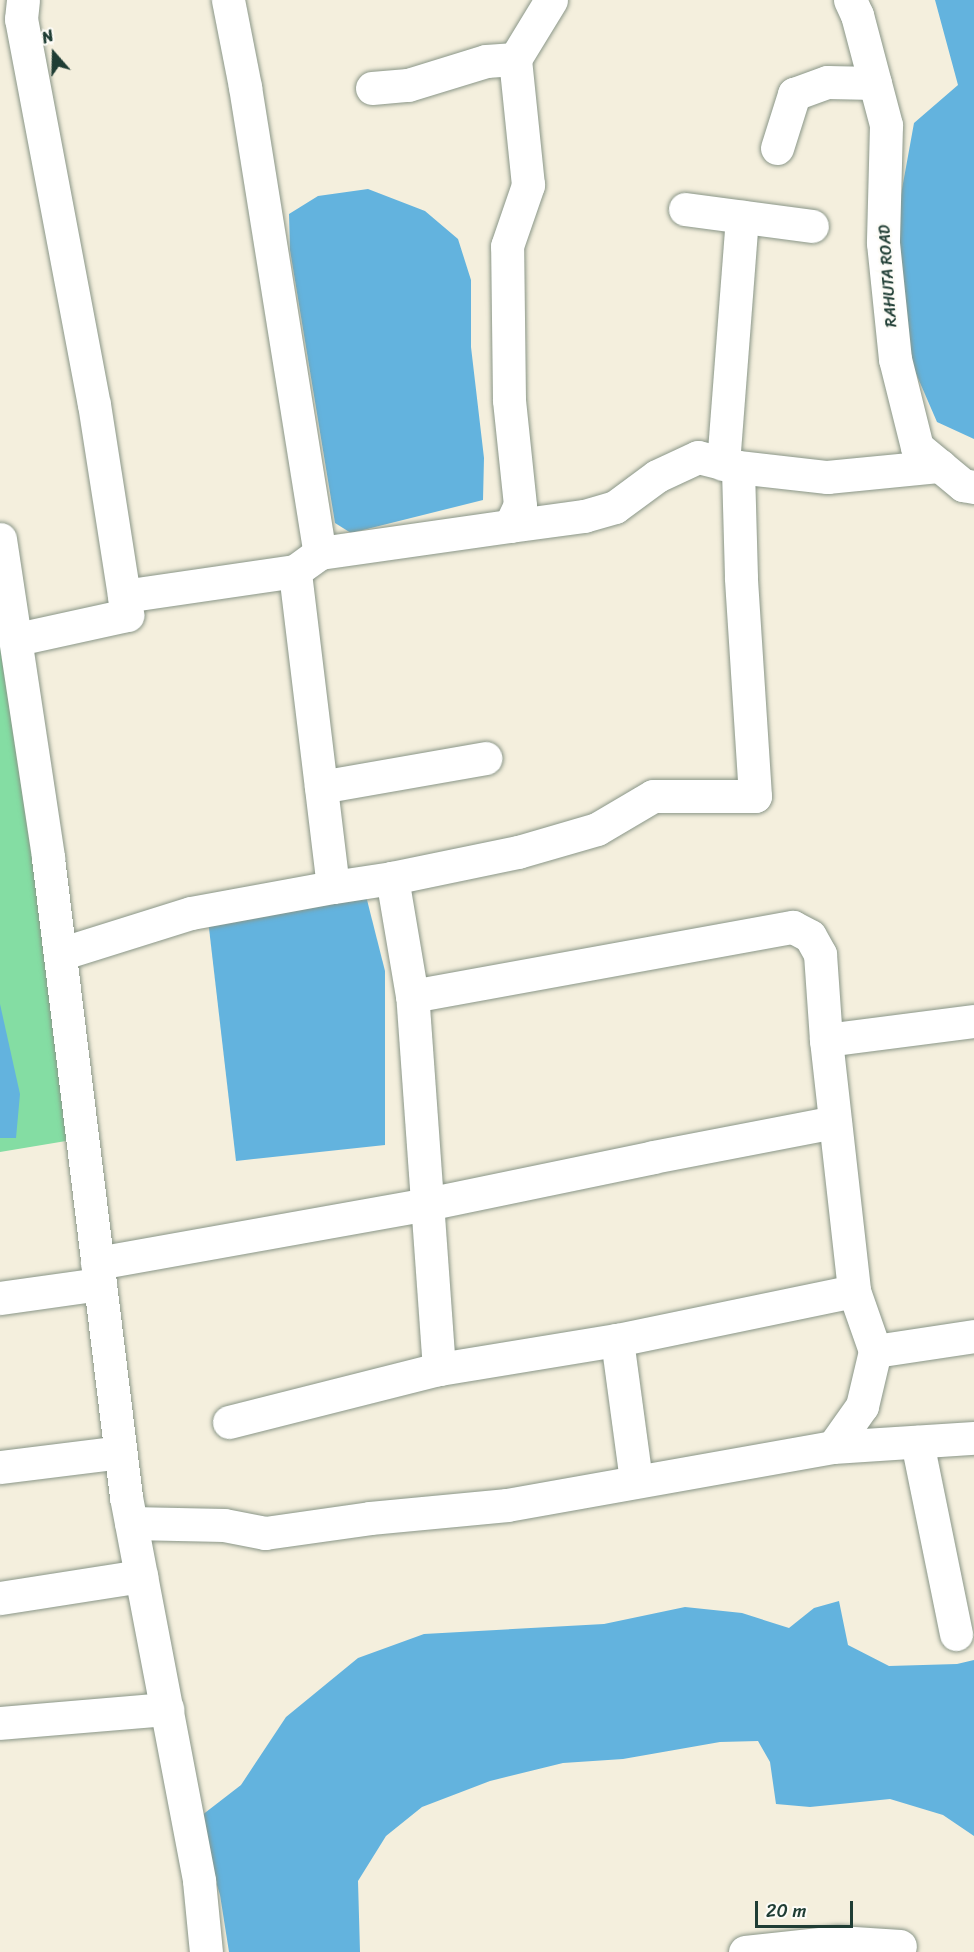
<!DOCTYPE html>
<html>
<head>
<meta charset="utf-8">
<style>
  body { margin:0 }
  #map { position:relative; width:974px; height:1952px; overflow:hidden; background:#f4efdd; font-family:Sriracha,sans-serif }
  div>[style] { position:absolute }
  .green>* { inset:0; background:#84dda3 }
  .water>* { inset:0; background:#63b3de }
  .roads { filter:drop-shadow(0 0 2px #8a9688) drop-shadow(0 0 2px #8a9688) }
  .minor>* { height:33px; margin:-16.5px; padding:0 16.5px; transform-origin:16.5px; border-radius:16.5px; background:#fff }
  span { translate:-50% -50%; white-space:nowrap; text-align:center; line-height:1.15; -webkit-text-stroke:5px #fdfcf7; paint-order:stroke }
  .street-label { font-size:16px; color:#1f3d34 }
  .north { position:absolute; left:24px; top:24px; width:60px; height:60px; -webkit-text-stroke:4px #fdfcf7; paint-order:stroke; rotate:340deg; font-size:16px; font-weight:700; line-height:24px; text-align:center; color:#1f3d34 }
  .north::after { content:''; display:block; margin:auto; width:21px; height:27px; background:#1f3d34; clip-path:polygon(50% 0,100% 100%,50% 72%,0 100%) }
  .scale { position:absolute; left:755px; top:1901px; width:98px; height:27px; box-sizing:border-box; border:3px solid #1f3d34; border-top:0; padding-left:8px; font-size:18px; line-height:21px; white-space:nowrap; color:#1f3d34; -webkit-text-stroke:4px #fdfcf7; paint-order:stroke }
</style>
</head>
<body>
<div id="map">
  <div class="green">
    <i style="clip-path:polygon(0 618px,72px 1140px,0 1152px)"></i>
  </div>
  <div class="water">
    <i style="clip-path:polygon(935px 0,974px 0,974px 439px,937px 422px,908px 355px,894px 233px,914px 123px,958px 85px)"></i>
    <i style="clip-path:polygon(368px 189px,425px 211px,458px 239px,471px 280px,471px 347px,484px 458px,483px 500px,351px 533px,335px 523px,290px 250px,289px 214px,318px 196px)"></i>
    <i style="clip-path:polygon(364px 888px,385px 971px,385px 1145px,236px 1161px,207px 911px)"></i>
    <i style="clip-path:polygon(0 1004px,20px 1094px,16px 1138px,0 1138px)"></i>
    <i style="clip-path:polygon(839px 1601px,848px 1645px,889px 1666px,957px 1664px,974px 1660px,974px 1836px,943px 1815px,890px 1799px,810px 1807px,776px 1804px,770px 1762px,758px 1741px,720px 1742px,623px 1759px,563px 1763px,490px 1781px,422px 1807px,386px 1836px,358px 1881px,360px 1952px,229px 1952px,220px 1895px,197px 1819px,241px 1785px,286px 1717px,358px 1658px,424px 1634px,604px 1624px,685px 1607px,742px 1613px,789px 1628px,814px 1608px)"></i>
  </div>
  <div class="roads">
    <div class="minor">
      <i style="left:228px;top:0;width:89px;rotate:78.9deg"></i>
      <i style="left:245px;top:87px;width:472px;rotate:80.9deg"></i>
      <i style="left:850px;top:0;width:17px;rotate:65deg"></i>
      <i style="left:857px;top:15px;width:114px;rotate:75.2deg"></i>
      <i style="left:886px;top:125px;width:118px;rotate:91.5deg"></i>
      <i style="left:883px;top:243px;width:117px;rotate:84.1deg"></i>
      <i style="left:895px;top:359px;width:91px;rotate:76deg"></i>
      <i style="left:917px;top:447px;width:60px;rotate:39.6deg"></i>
      <i style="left:963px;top:485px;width:11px;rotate:10deg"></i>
      <i style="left:372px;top:88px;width:36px;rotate:-5deg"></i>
      <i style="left:408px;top:85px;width:82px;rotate:-17.1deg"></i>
      <i style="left:486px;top:61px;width:29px;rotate:-4deg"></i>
      <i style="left:777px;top:148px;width:57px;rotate:-72.5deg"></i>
      <i style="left:794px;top:94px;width:35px;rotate:-20deg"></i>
      <i style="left:827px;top:82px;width:48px;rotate:1.2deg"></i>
      <i style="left:685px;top:209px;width:128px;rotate:7.6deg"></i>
      <i style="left:723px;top:464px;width:248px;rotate:-85.6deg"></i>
      <i style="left:510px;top:526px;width:75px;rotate:-7.7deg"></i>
      <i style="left:584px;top:516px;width:32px;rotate:-16deg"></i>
      <i style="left:615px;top:507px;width:52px;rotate:-36.4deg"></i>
      <i style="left:657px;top:476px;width:45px;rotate:-24.9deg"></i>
      <i style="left:698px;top:457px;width:41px;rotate:14deg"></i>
      <i style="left:738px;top:467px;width:90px;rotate:6.4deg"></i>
      <i style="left:827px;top:477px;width:114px;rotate:-5.6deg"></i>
      <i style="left:0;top:539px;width:323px;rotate:81.4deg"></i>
      <i style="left:48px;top:858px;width:644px;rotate:83.04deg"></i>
      <i style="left:126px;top:1497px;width:391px;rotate:79.2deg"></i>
      <i style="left:199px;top:1881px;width:71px;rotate:84.4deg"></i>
      <i style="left:124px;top:596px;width:173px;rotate:-8.3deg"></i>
      <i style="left:17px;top:639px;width:113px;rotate:-12.3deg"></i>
      <i style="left:127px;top:615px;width:213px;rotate:-98.9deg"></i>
      <i style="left:94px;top:405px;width:393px;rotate:-100.7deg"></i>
      <i style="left:21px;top:19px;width:19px;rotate:-84deg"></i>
      <i style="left:321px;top:787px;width:167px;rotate:-10deg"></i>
      <i style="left:392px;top:878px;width:129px;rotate:-11.7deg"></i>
      <i style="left:518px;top:852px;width:82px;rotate:-16.2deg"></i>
      <i style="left:597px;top:829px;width:65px;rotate:-30.5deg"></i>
      <i style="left:653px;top:796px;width:102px"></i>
      <i style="left:755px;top:796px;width:219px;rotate:-93.7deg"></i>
      <i style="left:741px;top:577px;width:110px;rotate:-91.6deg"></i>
      <i style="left:60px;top:954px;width:137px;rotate:-17.4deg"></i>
      <i style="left:191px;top:913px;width:144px;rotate:-10.4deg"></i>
      <i style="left:412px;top:996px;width:120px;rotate:-99.6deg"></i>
      <i style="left:392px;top:878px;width:60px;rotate:171.3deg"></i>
      <i style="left:333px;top:887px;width:318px;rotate:-96.9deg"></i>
      <i style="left:295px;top:571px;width:31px;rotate:-36deg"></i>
      <i style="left:320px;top:553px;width:192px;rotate:-8.1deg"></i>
      <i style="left:510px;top:526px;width:23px;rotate:-65deg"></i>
      <i style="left:520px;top:505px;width:106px;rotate:-96deg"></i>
      <i style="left:509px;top:400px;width:154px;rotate:-90.7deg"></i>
      <i style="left:507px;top:246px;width:65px;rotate:-71deg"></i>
      <i style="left:528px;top:185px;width:127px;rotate:-95.9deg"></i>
      <i style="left:515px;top:59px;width:69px;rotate:-58.6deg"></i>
      <i style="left:826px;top:1040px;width:149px;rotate:-7.3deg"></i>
      <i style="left:97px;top:1263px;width:335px;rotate:-10.1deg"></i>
      <i style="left:427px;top:1204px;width:231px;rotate:-11.7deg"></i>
      <i style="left:653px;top:1157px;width:185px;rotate:-10.9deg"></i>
      <i style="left:0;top:1298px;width:101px;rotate:-8deg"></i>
      <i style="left:617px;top:1340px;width:142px;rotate:82.3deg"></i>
      <i style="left:875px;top:1351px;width:100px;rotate:-8.6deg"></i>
      <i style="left:439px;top:1369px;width:374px;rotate:-94.1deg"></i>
      <i style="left:412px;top:996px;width:387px;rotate:-10.3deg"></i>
      <i style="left:793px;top:927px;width:19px;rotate:28deg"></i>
      <i style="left:810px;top:936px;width:21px;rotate:61deg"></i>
      <i style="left:820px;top:954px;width:86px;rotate:86deg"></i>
      <i style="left:826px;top:1040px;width:253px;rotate:83.6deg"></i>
      <i style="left:854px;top:1291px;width:64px;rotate:70.7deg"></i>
      <i style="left:875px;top:1351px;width:57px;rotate:103.3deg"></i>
      <i style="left:862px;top:1406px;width:50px;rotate:125.3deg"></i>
      <i style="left:229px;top:1422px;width:217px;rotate:-14.2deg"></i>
      <i style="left:439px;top:1369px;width:180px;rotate:-9.3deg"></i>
      <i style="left:617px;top:1340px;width:242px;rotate:-11.7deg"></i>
      <i style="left:917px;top:1442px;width:196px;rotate:78.5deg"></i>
      <i style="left:0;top:1467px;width:121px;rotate:-7.1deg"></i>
      <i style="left:131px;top:1523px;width:93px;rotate:1.2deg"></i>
      <i style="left:224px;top:1525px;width:42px;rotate:11deg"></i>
      <i style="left:265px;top:1533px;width:106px;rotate:-8.1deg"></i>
      <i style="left:370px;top:1518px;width:138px;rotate:-5.4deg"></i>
      <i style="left:507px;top:1505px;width:331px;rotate:-10.1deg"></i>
      <i style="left:833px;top:1447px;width:141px;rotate:-3.7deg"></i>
      <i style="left:0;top:1598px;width:143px;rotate:-8.9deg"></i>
      <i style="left:0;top:1723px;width:168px;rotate:-4.8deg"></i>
      <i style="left:745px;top:1952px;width:94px;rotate:-6.1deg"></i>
      <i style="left:838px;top:1942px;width:62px;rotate:3.7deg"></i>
    </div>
  </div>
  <div class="street-label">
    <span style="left:888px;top:276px;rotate:-94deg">RAHUTA ROAD</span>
  </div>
  <div class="north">N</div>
  <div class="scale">20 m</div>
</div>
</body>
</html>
